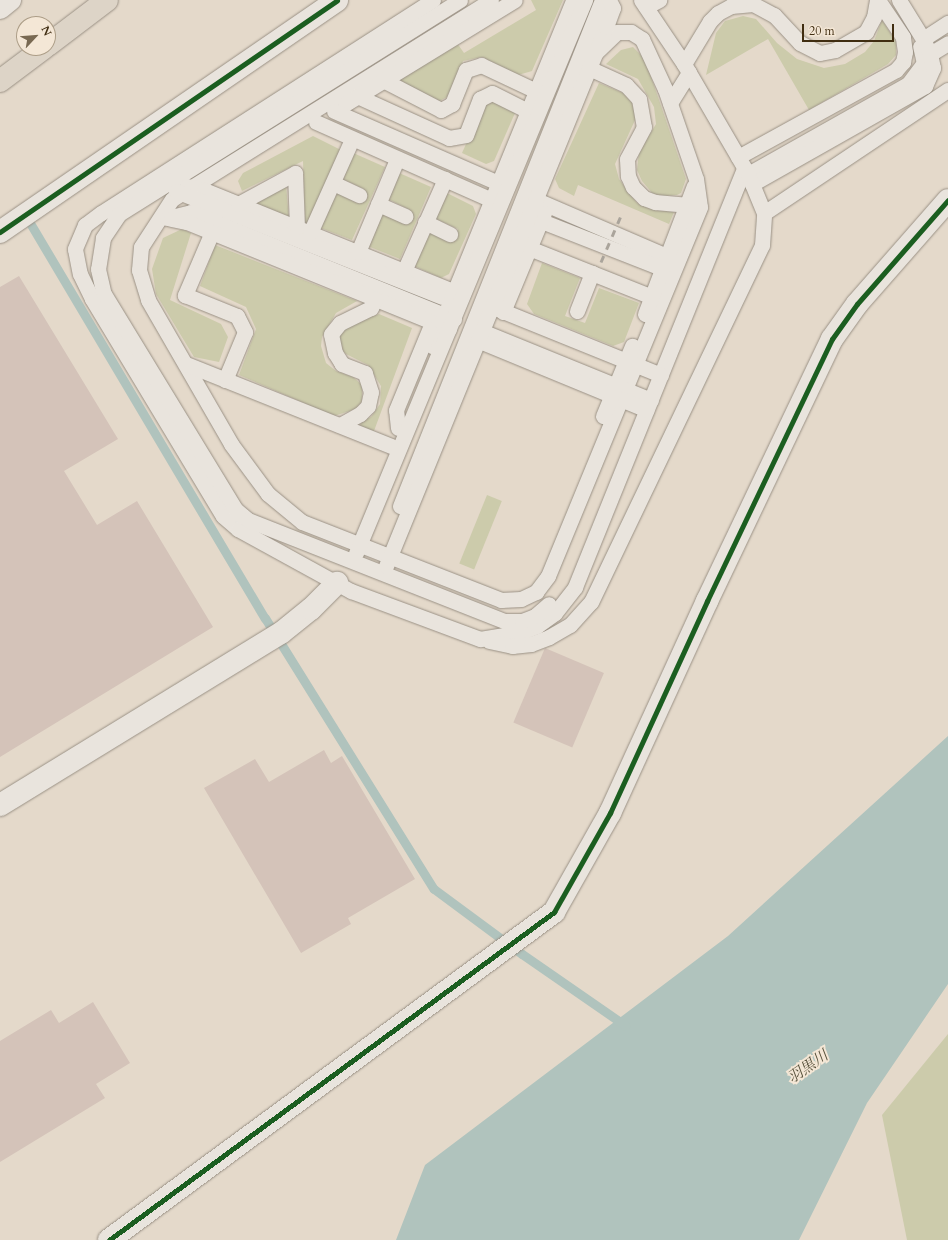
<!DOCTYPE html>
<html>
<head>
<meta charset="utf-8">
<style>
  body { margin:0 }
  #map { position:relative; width:948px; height:1240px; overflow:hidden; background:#e4d9ca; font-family:Cardo,"Noto Serif JP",serif }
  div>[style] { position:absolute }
  .green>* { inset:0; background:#cccbab; transform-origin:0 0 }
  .water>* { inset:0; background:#b0c3bd }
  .stream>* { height:9px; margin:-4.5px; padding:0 4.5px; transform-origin:4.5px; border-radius:4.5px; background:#b0c3bd }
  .building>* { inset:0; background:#d4c3b9; transform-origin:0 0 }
  .roads { filter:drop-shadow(0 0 1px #9a9185) drop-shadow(0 0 1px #9a9185) }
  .service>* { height:15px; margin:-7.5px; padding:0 7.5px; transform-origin:7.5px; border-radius:7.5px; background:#e9e4dd }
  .minor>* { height:22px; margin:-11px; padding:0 11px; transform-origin:11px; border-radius:11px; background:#e9e4dd }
  .trunk>* { height:22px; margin:-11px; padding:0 11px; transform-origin:11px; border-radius:11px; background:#ddd4c7 }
  .rail>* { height:3px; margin-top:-1.5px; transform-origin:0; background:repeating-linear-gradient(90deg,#aaa49b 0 7px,transparent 0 14px) }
  .cycleway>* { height:5px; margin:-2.5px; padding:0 2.5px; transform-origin:2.5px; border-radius:2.5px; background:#1b5e20 }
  span { translate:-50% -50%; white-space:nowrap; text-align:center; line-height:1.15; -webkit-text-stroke:4px #f4e7d6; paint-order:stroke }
  .water-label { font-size:15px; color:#56503a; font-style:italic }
  .north { position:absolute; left:16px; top:16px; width:40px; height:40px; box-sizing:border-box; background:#f4e7d6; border:1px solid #ac9d87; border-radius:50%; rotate:64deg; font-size:11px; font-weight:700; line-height:16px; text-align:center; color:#402d11 }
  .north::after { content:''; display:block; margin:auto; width:14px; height:18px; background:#796952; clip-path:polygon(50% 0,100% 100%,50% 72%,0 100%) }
  .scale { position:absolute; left:802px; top:24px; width:92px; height:18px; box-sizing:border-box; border:2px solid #402d11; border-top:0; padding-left:5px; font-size:12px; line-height:14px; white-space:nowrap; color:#402d11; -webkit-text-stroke:3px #f4e7d6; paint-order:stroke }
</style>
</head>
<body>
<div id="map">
  <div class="green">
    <i style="clip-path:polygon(531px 0,563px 0,532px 71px,518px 75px,482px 57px,463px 61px,447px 97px,436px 103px,397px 80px,457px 43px,464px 53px,536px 10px)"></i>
    <i style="clip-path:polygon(743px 16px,756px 19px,777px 43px,797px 59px,824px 68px,845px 64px,865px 52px,874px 41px,882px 20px,896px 42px,896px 55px,888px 64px,809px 110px,768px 39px,706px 75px,716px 33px,725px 21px)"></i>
    <i style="clip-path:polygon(633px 47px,645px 59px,686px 179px,681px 193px,677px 195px,664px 196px,653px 194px,642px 181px,637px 170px,639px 152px,656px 124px,654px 107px,638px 79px,606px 64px,621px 50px)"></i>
    <i style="clip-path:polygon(599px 83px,623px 93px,632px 103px,636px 118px,615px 164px,619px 179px,637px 203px,656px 210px,674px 212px,669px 224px,578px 185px,574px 196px,559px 188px,555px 179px)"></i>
    <i style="clip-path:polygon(493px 101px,515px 113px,494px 161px,486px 164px,462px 153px,483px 106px)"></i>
    <i style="clip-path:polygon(313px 136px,341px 150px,308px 224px,305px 222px,303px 161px,242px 191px,238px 181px,243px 173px)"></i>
    <i style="clip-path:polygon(351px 152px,385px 167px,352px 240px,318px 227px,335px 191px,358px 201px,364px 189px,340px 178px)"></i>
    <i style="clip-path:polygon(397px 172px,431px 187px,400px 259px,365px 245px,381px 211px,404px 222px,410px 210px,386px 198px)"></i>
    <i style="clip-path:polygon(286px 185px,289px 219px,254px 202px)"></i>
    <i style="clip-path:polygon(445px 192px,473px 206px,476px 214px,449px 274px,441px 278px,414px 266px,429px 231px,453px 241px,458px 229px,434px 218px)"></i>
    <i style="clip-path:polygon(182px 229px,191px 233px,170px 300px,221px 324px,228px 337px,219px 362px,194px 357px,156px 294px,152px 269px,163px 238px)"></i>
    <i style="clip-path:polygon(215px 245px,357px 301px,336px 313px,322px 337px,321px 346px,326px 363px,336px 371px,353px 377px,362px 385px,362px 401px,356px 409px,334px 416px,239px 375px,256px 329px,246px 307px,200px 286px)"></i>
    <i style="clip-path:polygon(542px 263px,580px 278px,565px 316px,585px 323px,599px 288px,639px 303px,624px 342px,613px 346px,534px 314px,527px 304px)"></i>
    <i style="clip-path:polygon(379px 314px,412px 328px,374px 431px,360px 426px,362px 421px,371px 417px,380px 404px,381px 386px,368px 365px,346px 354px,340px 349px,338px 340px,340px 332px,346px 325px)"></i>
    <i style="left:487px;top:495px;width:16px;height:74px;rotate:22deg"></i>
    <i style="clip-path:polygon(948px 1034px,948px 1240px,907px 1240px,882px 1115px)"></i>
  </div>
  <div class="water">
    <i style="clip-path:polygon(948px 736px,948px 984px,867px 1103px,799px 1240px,396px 1240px,425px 1165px,728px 936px)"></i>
  </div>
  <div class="stream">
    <i style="left:30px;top:223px;width:460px;rotate:59.3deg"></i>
    <i style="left:265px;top:618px;width:319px;rotate:58.1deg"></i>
    <i style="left:434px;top:889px;width:109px;rotate:36.5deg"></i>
    <i style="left:522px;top:954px;width:126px;rotate:34.7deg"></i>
  </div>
  <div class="building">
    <i style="clip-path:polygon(19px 276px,118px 439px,64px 471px,97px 525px,137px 501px,213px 627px,0 757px,0 287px)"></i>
    <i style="left:545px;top:648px;width:64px;height:81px;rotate:23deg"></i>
    <i style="clip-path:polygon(324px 750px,331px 763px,342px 756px,415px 879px,348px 918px,351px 924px,301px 953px,204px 788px,255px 759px,269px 782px)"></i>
    <i style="clip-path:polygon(93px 1002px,130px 1063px,96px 1084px,105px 1098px,0 1162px,0 1041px,51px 1010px,59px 1023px)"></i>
  </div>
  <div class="roads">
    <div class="service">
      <i style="left:433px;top:0;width:394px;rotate:147.3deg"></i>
      <i style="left:101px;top:213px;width:20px;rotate:143deg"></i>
      <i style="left:85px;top:225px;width:26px;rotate:113deg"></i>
      <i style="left:75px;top:249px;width:25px;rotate:79deg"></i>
      <i style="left:80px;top:274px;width:28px;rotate:64deg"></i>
      <i style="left:92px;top:299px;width:253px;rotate:58.9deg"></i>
      <i style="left:223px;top:516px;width:20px;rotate:41deg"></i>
      <i style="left:238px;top:529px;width:129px;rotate:28.8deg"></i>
      <i style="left:351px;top:591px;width:138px;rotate:20.4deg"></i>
      <i style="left:480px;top:639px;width:43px;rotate:-9.5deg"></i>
      <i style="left:522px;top:632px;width:16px;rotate:-22deg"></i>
      <i style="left:537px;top:626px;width:22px;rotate:-36deg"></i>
      <i style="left:555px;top:613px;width:33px;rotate:-52deg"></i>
      <i style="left:575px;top:587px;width:451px;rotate:-68deg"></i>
      <i style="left:460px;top:0;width:403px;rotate:147.9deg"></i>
      <i style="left:119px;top:214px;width:29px;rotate:124deg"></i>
      <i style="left:103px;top:238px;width:31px;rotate:99deg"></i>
      <i style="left:98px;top:269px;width:26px;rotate:77deg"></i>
      <i style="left:104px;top:294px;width:252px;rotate:58.6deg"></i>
      <i style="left:235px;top:509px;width:17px;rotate:40deg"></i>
      <i style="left:248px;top:520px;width:276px;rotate:21.5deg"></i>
      <i style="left:505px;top:621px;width:17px"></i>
      <i style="left:522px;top:621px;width:14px;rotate:-21deg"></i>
      <i style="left:535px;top:616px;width:18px;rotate:-41deg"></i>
      <i style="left:491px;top:0;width:376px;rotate:148deg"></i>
      <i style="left:172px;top:199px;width:57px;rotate:122.9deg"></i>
      <i style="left:141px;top:247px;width:23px;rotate:95deg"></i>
      <i style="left:139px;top:270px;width:31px;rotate:73deg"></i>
      <i style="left:148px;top:300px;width:166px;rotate:60deg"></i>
      <i style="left:231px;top:444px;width:62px;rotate:53.5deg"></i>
      <i style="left:268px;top:494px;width:44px;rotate:39.5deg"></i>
      <i style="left:302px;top:522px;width:214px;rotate:21.4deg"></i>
      <i style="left:501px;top:600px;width:20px;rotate:-3deg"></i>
      <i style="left:521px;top:599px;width:17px;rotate:-25deg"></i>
      <i style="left:536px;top:592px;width:20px;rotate:-53deg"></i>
      <i style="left:548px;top:576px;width:399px;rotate:-67.6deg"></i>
      <i style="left:700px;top:207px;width:28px;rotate:-98deg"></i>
      <i style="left:696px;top:179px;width:95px;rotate:-109deg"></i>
      <i style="left:665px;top:89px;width:55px;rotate:-114.7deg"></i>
      <i style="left:642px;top:39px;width:13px;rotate:-148deg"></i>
      <i style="left:631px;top:32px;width:14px;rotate:180deg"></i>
      <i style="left:617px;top:32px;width:29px;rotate:136deg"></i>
      <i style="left:646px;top:7px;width:15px;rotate:-28deg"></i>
      <i style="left:923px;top:39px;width:30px;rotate:-33deg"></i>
      <i style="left:930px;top:54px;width:21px;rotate:-31deg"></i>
      <i style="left:684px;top:64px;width:50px;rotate:-58.8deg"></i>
      <i style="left:710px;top:21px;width:11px;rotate:-45deg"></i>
      <i style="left:718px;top:13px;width:15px;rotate:-28deg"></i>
      <i style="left:731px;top:6px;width:22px;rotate:-5deg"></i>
      <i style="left:753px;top:4px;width:24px;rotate:28deg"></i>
      <i style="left:774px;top:15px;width:38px;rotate:47deg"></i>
      <i style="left:800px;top:43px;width:22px;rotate:27deg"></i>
      <i style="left:820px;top:53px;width:15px;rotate:-11deg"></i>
      <i style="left:835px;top:50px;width:36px;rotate:-30deg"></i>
      <i style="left:866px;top:32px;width:17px;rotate:-62deg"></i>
      <i style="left:874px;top:17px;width:17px;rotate:-80deg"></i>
      <i style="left:589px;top:68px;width:41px;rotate:24.7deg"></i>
      <i style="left:626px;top:85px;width:19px;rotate:47deg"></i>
      <i style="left:639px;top:99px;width:28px;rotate:80deg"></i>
      <i style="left:644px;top:127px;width:36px;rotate:118deg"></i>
      <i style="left:627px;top:159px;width:17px;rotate:87deg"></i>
      <i style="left:628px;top:176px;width:12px;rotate:66deg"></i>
      <i style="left:633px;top:187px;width:16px;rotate:45deg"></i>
      <i style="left:644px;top:198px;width:12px;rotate:20deg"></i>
      <i style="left:655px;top:202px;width:34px;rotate:5deg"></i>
      <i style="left:383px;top:80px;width:65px;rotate:27.3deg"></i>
      <i style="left:441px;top:110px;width:13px;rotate:-29deg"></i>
      <i style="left:452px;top:104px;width:37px;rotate:-68deg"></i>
      <i style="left:466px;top:70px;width:16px;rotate:-18deg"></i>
      <i style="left:481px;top:65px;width:61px;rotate:25.3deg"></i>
      <i style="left:357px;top:96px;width:101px;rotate:24.5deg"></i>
      <i style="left:449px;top:138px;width:17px;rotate:-10deg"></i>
      <i style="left:466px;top:135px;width:39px;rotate:-69deg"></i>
      <i style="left:480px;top:99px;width:13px;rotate:-27deg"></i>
      <i style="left:492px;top:93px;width:40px;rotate:26.6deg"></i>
      <i style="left:670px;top:103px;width:36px;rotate:-58deg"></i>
      <i style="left:345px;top:104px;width:199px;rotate:-31.5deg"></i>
      <i style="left:334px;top:111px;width:189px;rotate:23.7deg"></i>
      <i style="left:316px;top:122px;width:200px;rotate:23.9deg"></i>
      <i style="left:738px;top:157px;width:180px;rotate:-28.8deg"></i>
      <i style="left:896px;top:70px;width:11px;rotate:-49deg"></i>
      <i style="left:903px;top:62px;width:10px;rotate:-79deg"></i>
      <i style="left:905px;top:52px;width:15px;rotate:-98deg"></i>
      <i style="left:903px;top:37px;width:45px;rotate:-124deg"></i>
      <i style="left:748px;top:174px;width:184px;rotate:-29.4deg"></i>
      <i style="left:908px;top:84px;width:26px;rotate:-53deg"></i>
      <i style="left:924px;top:63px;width:17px;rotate:-103deg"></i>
      <i style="left:333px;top:183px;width:29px;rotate:25deg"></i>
      <i style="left:752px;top:184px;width:199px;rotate:-29.5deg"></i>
      <i style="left:925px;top:86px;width:20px;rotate:-66deg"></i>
      <i style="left:933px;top:68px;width:14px;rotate:-102deg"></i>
      <i style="left:930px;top:54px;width:17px;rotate:-115deg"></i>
      <i style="left:923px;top:39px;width:46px;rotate:-121.6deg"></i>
      <i style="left:187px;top:186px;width:17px;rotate:13deg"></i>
      <i style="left:204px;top:190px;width:279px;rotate:22.1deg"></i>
      <i style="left:176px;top:191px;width:286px;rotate:21.7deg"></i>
      <i style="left:527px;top:196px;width:151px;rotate:23.3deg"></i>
      <i style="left:238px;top:204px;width:65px;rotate:-28.5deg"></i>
      <i style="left:295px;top:173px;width:54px;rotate:87.9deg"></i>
      <i style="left:378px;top:204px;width:30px;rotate:24deg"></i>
      <i style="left:521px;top:213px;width:150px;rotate:21.4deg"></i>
      <i style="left:764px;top:213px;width:221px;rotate:-33.8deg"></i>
      <i style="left:167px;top:218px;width:25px;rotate:-14deg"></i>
      <i style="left:191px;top:212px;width:284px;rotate:22.1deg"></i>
      <i style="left:171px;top:219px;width:16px;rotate:11deg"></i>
      <i style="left:187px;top:222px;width:283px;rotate:22.2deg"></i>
      <i style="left:425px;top:222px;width:28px;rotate:26deg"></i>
      <i style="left:212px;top:232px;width:69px;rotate:113.2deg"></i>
      <i style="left:185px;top:295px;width:56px;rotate:22deg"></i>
      <i style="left:237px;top:316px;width:18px;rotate:63deg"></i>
      <i style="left:245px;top:332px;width:52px;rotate:112.6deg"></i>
      <i style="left:310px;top:233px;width:103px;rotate:-65.9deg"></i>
      <i style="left:529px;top:248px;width:132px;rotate:21.7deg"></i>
      <i style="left:358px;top:252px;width:101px;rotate:-67.2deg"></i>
      <i style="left:404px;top:271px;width:101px;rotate:-66deg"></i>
      <i style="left:483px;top:303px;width:192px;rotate:22deg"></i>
      <i style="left:577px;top:311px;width:41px;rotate:-68.5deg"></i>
      <i style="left:503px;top:312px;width:107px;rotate:-67.5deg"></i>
      <i style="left:645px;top:314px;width:137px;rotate:-69.1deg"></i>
      <i style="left:474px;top:328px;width:191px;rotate:22.1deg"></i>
      <i style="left:470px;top:337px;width:191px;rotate:22.4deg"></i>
      <i style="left:432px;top:346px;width:374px;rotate:-67.8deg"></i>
      <i style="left:186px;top:364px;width:221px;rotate:21.8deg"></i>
      <i style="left:603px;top:416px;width:76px;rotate:-67.5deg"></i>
      <i style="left:340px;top:425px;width:23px;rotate:-29deg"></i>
      <i style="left:360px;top:414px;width:11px;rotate:-45deg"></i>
      <i style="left:368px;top:406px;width:14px;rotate:-78deg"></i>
      <i style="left:371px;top:392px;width:20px;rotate:-108deg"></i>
      <i style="left:365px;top:373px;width:25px;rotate:-159deg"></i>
      <i style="left:342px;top:364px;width:13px;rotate:-122deg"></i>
      <i style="left:335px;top:353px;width:19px;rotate:-102deg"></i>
      <i style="left:331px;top:334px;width:14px;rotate:-51deg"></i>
      <i style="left:340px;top:323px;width:34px;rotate:-26deg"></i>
      <i style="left:371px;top:308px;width:10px;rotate:-66deg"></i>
      <i style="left:398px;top:428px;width:18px;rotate:-96deg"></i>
      <i style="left:396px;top:410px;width:87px;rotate:-67.6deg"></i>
      <i style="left:400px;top:506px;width:545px;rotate:-68.24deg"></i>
      <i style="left:356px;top:553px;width:599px;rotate:-67.51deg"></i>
      <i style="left:386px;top:566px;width:582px;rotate:-67.8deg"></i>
      <i style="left:606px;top:27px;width:20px;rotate:-70deg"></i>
      <i style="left:613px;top:8px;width:9px;rotate:-117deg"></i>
      <i style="left:489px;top:641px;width:24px;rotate:12deg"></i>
      <i style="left:512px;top:646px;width:19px;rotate:-6deg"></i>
      <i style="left:531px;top:644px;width:19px;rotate:-21deg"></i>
      <i style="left:549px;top:637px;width:24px;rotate:-30deg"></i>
      <i style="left:570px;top:625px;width:31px;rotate:-48deg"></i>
      <i style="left:591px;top:602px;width:396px;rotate:-64.4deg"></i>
      <i style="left:762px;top:245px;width:32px;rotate:-86deg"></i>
      <i style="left:764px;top:213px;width:42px;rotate:-112.3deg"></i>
      <i style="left:748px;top:174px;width:127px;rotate:-120.2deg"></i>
      <i style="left:684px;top:64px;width:77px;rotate:-123.9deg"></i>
    </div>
    <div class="minor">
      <i style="left:0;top:8px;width:13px;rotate:-39deg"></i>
      <i style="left:0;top:232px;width:409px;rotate:-34.5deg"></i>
      <i style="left:0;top:805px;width:329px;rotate:-31.5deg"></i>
      <i style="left:281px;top:633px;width:38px;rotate:-39deg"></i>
      <i style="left:311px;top:609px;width:37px;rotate:-45deg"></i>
      <i style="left:109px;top:1240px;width:553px;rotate:-36.39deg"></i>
      <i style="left:554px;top:912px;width:114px;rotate:-60.5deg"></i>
      <i style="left:610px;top:813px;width:233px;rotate:-65.4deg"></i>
      <i style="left:707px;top:601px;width:290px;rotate:-64.5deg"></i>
      <i style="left:832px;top:339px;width:43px;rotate:-54.5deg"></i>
      <i style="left:857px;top:304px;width:138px;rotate:-48.8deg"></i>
    </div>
    <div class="trunk">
      <i style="left:48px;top:45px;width:74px;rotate:-37.3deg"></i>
      <i style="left:0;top:81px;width:55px;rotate:-36.9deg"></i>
    </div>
  </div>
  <div class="rail">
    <i style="left:601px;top:262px;width:56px;rotate:-66.7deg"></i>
  </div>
  <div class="cycleway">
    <i style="left:0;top:232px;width:409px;rotate:-34.5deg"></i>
    <i style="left:109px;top:1240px;width:553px;rotate:-36.39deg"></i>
    <i style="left:554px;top:912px;width:114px;rotate:-60.5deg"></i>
    <i style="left:610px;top:813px;width:233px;rotate:-65.4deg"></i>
    <i style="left:707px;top:601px;width:290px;rotate:-64.5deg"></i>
    <i style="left:832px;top:339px;width:43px;rotate:-54.5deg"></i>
    <i style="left:857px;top:304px;width:138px;rotate:-48.8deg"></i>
  </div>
  <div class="water-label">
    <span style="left:808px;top:1067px;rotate:-35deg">羽黒川</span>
  </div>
  <div class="north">N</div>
  <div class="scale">20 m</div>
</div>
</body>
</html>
